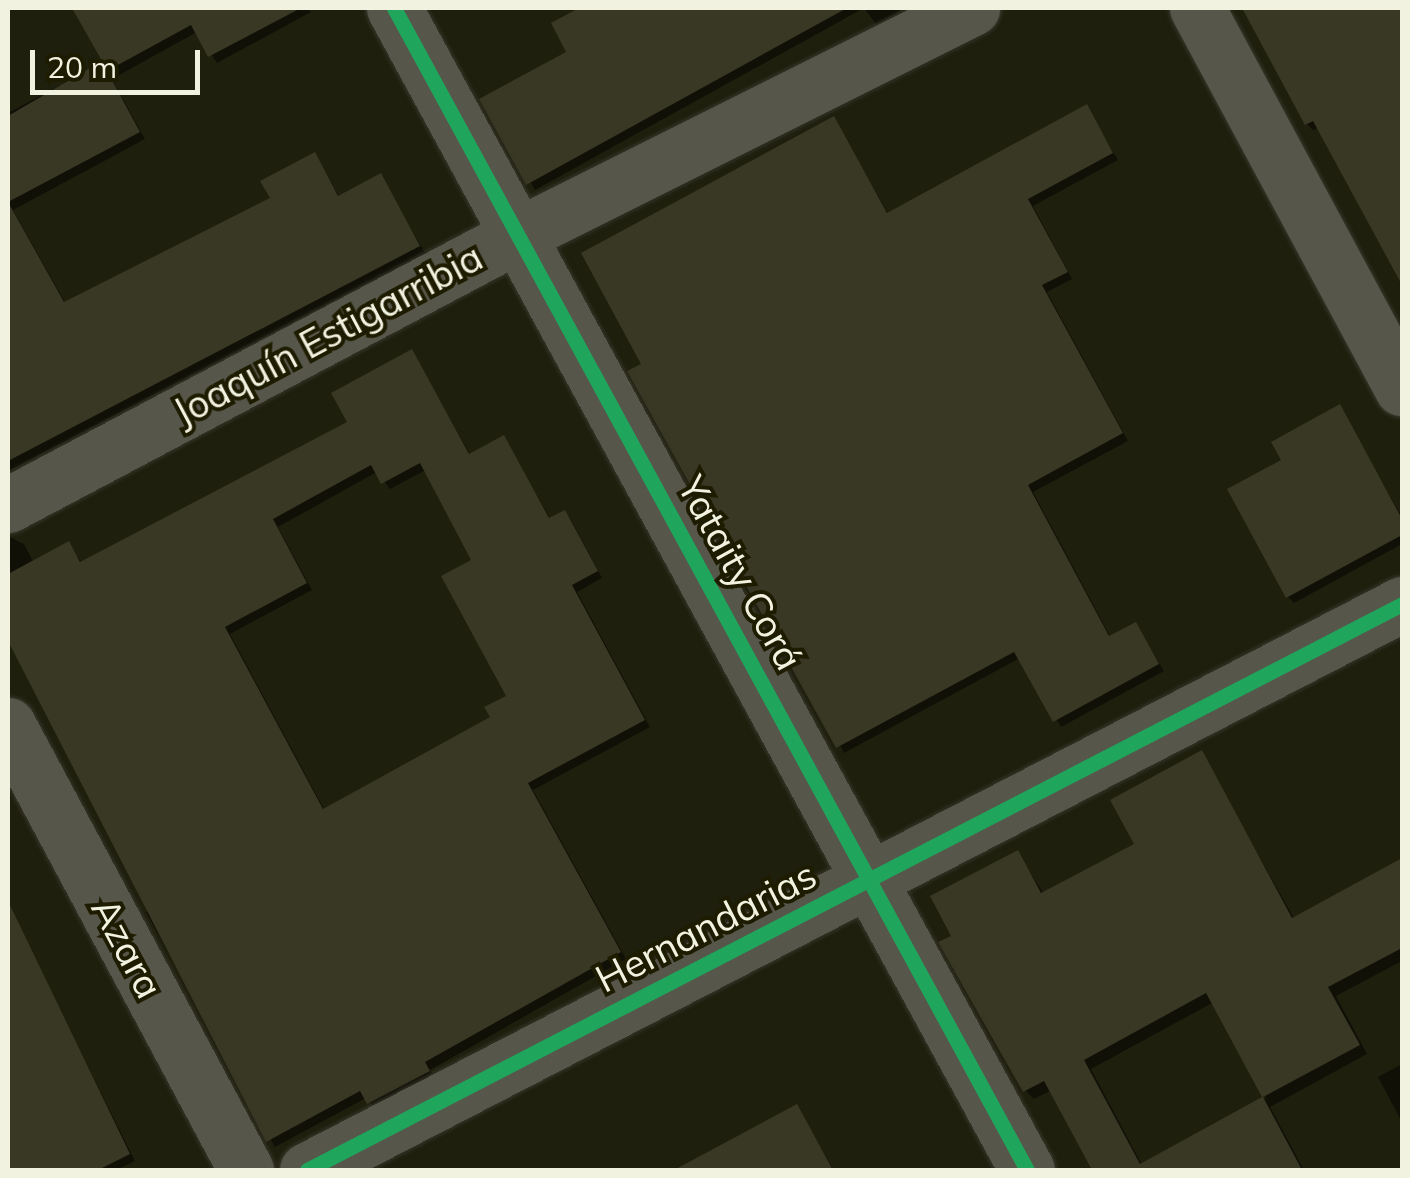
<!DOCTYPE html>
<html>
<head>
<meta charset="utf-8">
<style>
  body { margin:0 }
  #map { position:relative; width:1410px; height:1178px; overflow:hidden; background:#1f1f0e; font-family:Mulish,sans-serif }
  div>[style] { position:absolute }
  .shadow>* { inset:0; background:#0007 }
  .building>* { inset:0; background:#383825 }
  .roads { filter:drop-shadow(0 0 2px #38372b) drop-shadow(0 0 2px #38372b) }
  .minor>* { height:55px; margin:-27.5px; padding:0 27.5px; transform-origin:27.5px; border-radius:27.5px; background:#56564a }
  .cycleway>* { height:15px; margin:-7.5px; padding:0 7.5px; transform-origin:7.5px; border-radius:7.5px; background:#20a55d }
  span { translate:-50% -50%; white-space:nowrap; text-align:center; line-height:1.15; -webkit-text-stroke:8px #1e1c00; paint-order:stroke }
  .street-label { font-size:38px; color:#f2f2e0 }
  .frame { position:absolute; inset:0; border:10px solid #f2f2e0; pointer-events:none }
  .scale { position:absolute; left:30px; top:50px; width:170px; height:45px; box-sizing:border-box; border:5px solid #f2f2e0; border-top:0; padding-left:12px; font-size:30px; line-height:35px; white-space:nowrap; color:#f2f2e0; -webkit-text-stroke:8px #1e1c00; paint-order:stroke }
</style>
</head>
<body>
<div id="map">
  <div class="shadow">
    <i style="clip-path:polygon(74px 8px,308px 8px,311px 12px,217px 63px,197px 32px,112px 79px,145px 139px,13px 210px,66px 304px,273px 199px,315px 155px,340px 198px,380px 176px,425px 253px,8px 471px,8px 113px,104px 62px)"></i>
    <i style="clip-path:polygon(585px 8px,906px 8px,876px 24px,864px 8px,535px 190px,483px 100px,570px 53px,554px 24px)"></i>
    <i style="clip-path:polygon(1244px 8px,1402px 8px,1402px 82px,1388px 90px,1402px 116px,1402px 261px,1397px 264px,1320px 127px,1313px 130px,1307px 124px)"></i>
    <i style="clip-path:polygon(1086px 107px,1118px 160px,1033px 206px,1072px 279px,1047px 292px,1128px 441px,1033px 492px,1111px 638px,1135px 625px,1164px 671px,1061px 727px,1020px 658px,844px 753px,644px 365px,834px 119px,889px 215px)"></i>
    <i style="clip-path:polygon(evenodd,412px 352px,471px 456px,504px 438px,551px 520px,564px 513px,571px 520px,602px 578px,577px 592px,650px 727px,533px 790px,626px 959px,430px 1070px,435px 1078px,376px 1109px,366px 1098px,275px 1147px,146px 912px,152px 908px,8px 637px,8px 536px,24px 544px,34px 563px,69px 544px,82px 563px,351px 423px,412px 352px,426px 470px,475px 561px,509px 697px,493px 718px,325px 811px,230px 634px,312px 590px,278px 527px,377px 472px,390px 489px,426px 470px)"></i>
    <i style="clip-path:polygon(1339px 407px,1402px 517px,1402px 544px,1294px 603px,1288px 597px,1284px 461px)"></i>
    <i style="clip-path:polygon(evenodd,1201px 753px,1295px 920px,1402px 862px,1402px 961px,1336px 996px,1367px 1054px,1270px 1107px,1304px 1170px,1095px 1170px,1052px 1090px,1034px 1099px,1025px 1090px,955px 937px,1017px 853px,1044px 894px,1137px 845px,1201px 753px,1214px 1002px,1266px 1098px,1142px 1165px,1091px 1069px,1214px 1002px)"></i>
    <i style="clip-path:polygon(12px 914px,135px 1161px,116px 1170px,8px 1170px,8px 916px)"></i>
    <i style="clip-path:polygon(1402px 1064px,1402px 1122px,1378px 1077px)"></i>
    <i style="clip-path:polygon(797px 1107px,834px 1170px,734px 1170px,721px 1148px)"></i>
  </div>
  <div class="building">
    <i style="clip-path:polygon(72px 8px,301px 8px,208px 57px,191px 25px,107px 71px,140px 132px,8px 202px,64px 302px,270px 198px,260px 181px,315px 152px,338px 196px,381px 173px,420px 246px,8px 461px,8px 116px,102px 61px)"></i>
    <i style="clip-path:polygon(579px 8px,847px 8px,526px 185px,479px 99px,566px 52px,551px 23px)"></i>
    <i style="clip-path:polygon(1242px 8px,1402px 8px,1402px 285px,1313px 121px,1305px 125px)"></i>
    <i style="clip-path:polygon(1087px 104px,1113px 153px,1028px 199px,1068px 272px,1042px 285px,1123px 433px,1028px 485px,1109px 636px,1136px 622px,1159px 664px,1053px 722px,1014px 652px,836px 748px,627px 371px,641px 364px,581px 253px,834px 116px,887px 213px)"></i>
    <i style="clip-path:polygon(evenodd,412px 349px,469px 454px,504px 435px,549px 518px,565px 510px,598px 571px,572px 585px,645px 720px,528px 783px,621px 952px,425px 1062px,430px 1071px,367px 1104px,360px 1091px,266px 1142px,8px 641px,8px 574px,69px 541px,80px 562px,347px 422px,331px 393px,412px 349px,420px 463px,471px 560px,441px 576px,506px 696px,484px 707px,490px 717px,323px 809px,225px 627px,307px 583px,273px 519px,371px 465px,381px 484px,420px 463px)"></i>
    <i style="clip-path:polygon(1340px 404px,1402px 519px,1402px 535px,1286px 598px,1227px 489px,1281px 460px,1271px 442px)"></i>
    <i style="clip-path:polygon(evenodd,1202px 750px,1292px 918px,1402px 858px,1402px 948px,1328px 987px,1360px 1045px,1263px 1097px,1302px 1170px,1092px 1170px,1044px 1081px,1023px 1092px,938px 942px,951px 936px,930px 896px,1018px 850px,1041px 893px,1134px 844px,1110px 800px,1202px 750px,1206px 993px,1262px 1097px,1140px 1164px,1084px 1060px,1206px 993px)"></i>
    <i style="clip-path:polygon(8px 901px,130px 1154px,98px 1170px,8px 1170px)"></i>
    <i style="clip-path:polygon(797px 1104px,833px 1170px,674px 1170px)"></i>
  </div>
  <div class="roads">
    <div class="minor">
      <i style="left:394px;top:8px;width:1323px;rotate:61.42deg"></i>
      <i style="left:1197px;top:8px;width:432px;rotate:61.7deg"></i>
      <i style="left:8px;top:505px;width:577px;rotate:-27.9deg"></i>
      <i style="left:518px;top:235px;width:508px;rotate:-26.57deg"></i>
      <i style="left:8px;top:725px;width:505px;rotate:61.86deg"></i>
      <i style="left:307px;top:1170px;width:1233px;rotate:-27.33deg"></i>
    </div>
  </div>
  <div class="cycleway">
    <i style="left:394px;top:8px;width:1323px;rotate:61.42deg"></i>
    <i style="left:307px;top:1170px;width:1233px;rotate:-27.33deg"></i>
  </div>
  <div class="street-label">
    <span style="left:328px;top:335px;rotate:-28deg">Joaquín Estigarribia</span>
    <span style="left:740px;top:573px;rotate:61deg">Yataity Corá</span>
    <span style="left:706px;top:927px;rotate:-27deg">Hernandarias</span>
    <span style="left:127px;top:948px;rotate:62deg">Azara</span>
  </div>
  <div class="frame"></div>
  <div class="scale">20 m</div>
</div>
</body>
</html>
